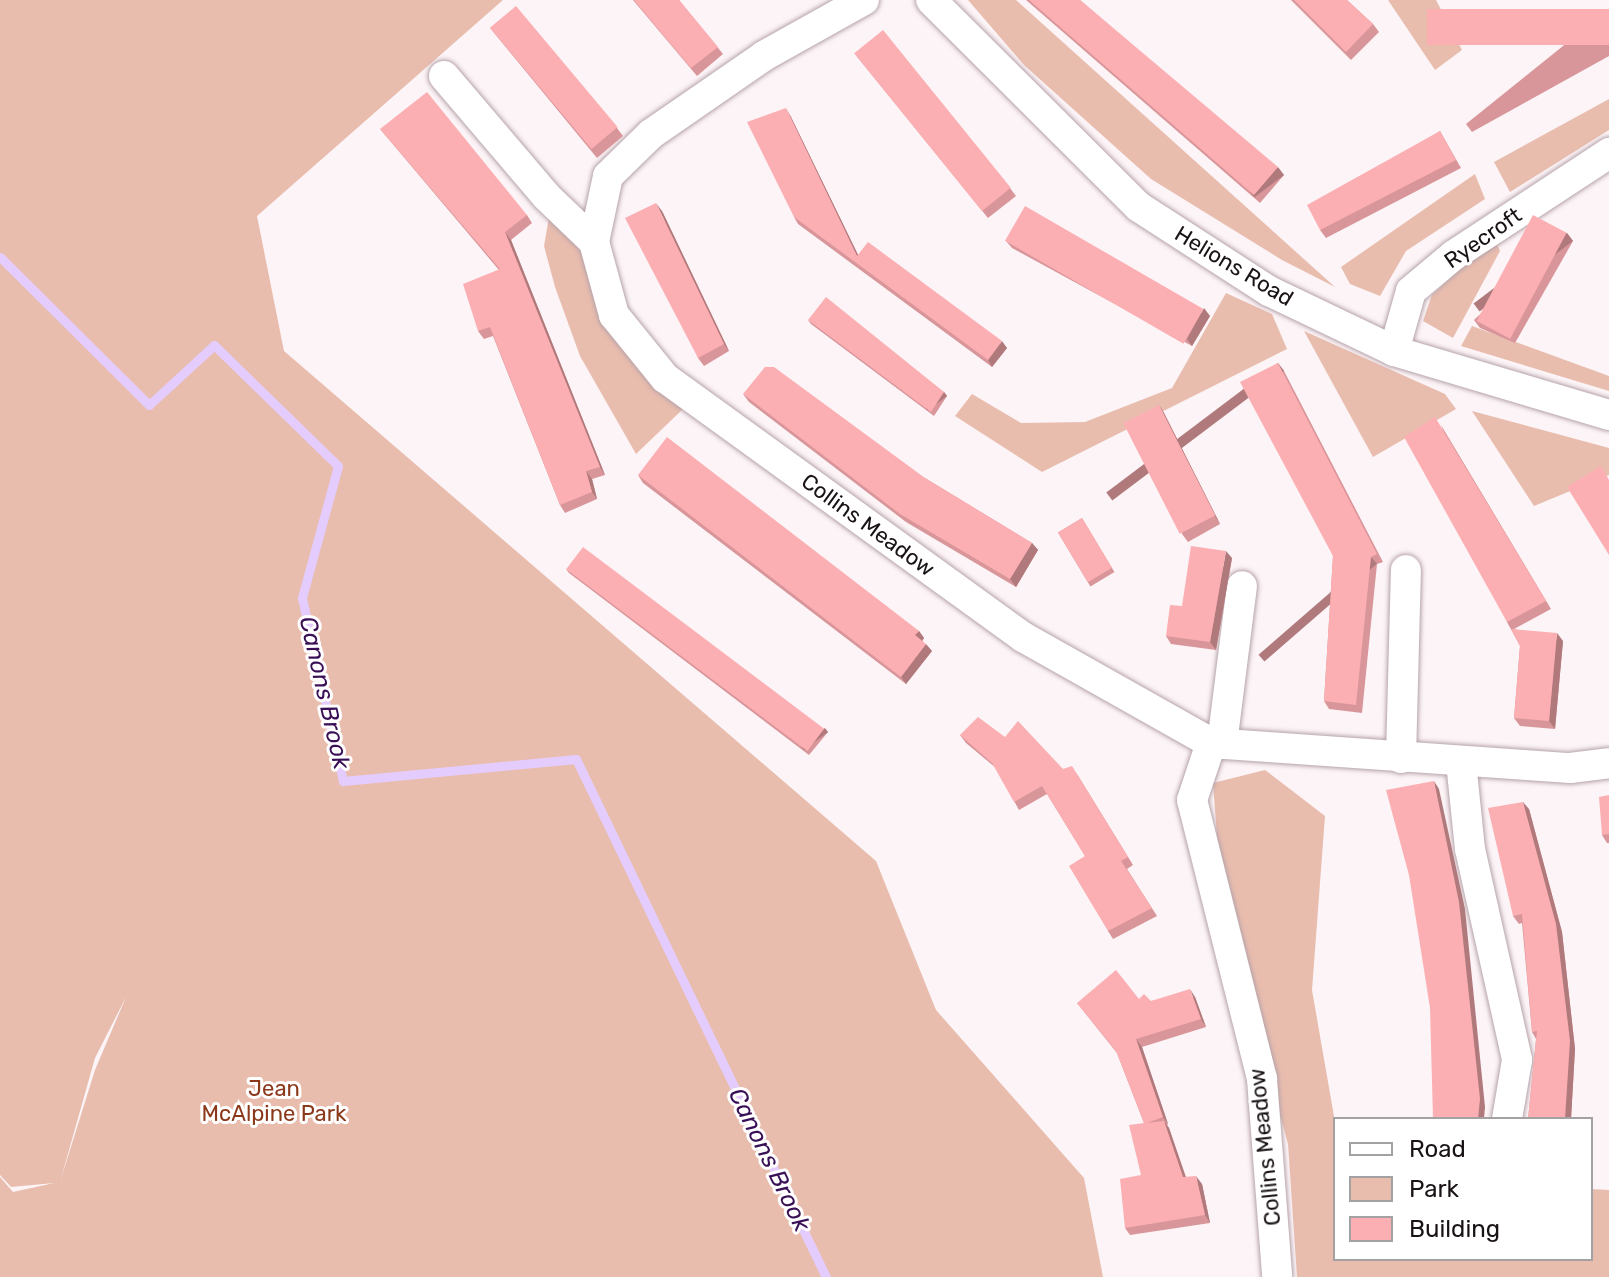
<!DOCTYPE html>
<html>
<head>
<meta charset="utf-8">
<style>
  body { margin:0 }
  #map { position:relative; width:1609px; height:1277px; overflow:hidden; background:#fcf4f7; font-family:Rubik,sans-serif }
  div>[style] { position:absolute }
  .green>* { inset:0; background:#e9bdae }
  .stream>* { height:9px; margin:-4.5px; padding:0 4.5px; transform-origin:4.5px; border-radius:4.5px; background:#e4ccfe }
  .roads { filter:drop-shadow(0 0 2px #b6a3aa) drop-shadow(0 0 2px #b6a3aa) }
  .minor>* { height:30px; margin:-15px; padding:0 15px; transform-origin:15px; border-radius:15px; background:#fff }
  .wall>* { inset:0; background:#d9969a; transform-origin:0 0 }
  .shaded-wall>* { inset:0; background:#b07a7d; transform-origin:0 0 }
  .building>* { inset:0; background:#fcafb3; transform-origin:0 0 }
  span { translate:-50% -50%; white-space:nowrap; text-align:center; line-height:1.15; -webkit-text-stroke:6px #fff; paint-order:stroke }
  .street-label { font-size:22px; color:#1a1316 }
  .park-label { font-size:22px; color:#8c391b }
  .water-label { font-size:24px; color:#390f56; font-style:italic }
  .legend { position:absolute; left:1333px; top:1117px; width:260px; height:144px; box-sizing:border-box; background:#fff; border:2px solid #a3a1a2; margin:0; padding:10px 14px; list-style:none; font-size:24px; color:#1a1316 }
  .legend li { display:flex; align-items:center; gap:16px; height:40px }
  .legend b { width:40px; border:2px solid #a3a1a2 }
</style>
</head>
<body>
<div id="map">
  <div class="green">
    <i style="clip-path:polygon(evenodd,0 0,503px 0,257px 216px,284px 351px,876px 861px,936px 1010px,1084px 1178px,1103px 1277px,0 1277px,0 1177px,13px 1192px,54px 1183px,11px 1187px,0 1175px,0 0,126px 997px,95px 1070px,60px 1182px,95px 1058px,126px 997px)"></i>
    <i style="clip-path:polygon(968px 0,1016px 0,1335px 287px,1282px 260px,1151px 179px,1024px 65px)"></i>
    <i style="clip-path:polygon(1388px 0,1436px 0,1462px 50px,1435px 70px)"></i>
    <i style="clip-path:polygon(1609px 99px,1609px 130px,1510px 192px,1494px 162px)"></i>
    <i style="clip-path:polygon(1475px 174px,1485px 199px,1406px 251px,1380px 296px,1350px 284px,1341px 267px)"></i>
    <i style="clip-path:polygon(550px 212px,590px 248px,684px 408px,636px 454px,580px 356px,555px 287px,544px 246px)"></i>
    <i style="clip-path:polygon(1494px 238px,1500px 251px,1453px 338px,1423px 321px,1432px 295px)"></i>
    <i style="clip-path:polygon(1226px 293px,1272px 314px,1287px 349px,1042px 472px,955px 416px,972px 394px,1021px 423px,1085px 422px,1172px 388px)"></i>
    <i style="clip-path:polygon(1472px 326px,1609px 376px,1609px 391px,1461px 346px)"></i>
    <i style="clip-path:polygon(1304px 331px,1445px 394px,1456px 409px,1373px 457px)"></i>
    <i style="clip-path:polygon(1472px 411px,1609px 448px,1609px 475px,1534px 506px)"></i>
    <i style="clip-path:polygon(1265px 770px,1325px 816px,1312px 990px,1335px 1122px,1335px 1259px,1591px 1259px,1591px 1189px,1609px 1190px,1609px 1277px,1297px 1277px,1288px 1144px,1222px 903px,1213px 783px)"></i>
  </div>
  <div class="stream">
    <i style="left:0;top:257px;width:210px;rotate:44.8deg"></i>
    <i style="left:149px;top:405px;width:88px;rotate:-42.7deg"></i>
    <i style="left:214px;top:345px;width:173px;rotate:44.3deg"></i>
    <i style="left:338px;top:466px;width:137px;rotate:105.3deg"></i>
    <i style="left:302px;top:598px;width:188px;rotate:77.4deg"></i>
    <i style="left:343px;top:781px;width:234px;rotate:-5.4deg"></i>
    <i style="left:576px;top:759px;width:575px;rotate:64.24deg"></i>
  </div>
  <div class="roads">
    <div class="minor">
      <i style="left:864px;top:0;width:115px;rotate:150.8deg"></i>
      <i style="left:764px;top:56px;width:137px;rotate:145.4deg"></i>
      <i style="left:651px;top:134px;width:60px;rotate:135.7deg"></i>
      <i style="left:608px;top:176px;width:67px;rotate:102deg"></i>
      <i style="left:594px;top:242px;width:76px;rotate:74.7deg"></i>
      <i style="left:614px;top:315px;width:81px;rotate:51deg"></i>
      <i style="left:665px;top:378px;width:442px;rotate:35.9deg"></i>
      <i style="left:1023px;top:637px;width:216px;rotate:29.4deg"></i>
      <i style="left:1211px;top:743px;width:360px;rotate:4deg"></i>
      <i style="left:1570px;top:768px;width:39px;rotate:-7deg"></i>
      <i style="left:931px;top:0;width:293px;rotate:44.9deg"></i>
      <i style="left:1139px;top:207px;width:155px;rotate:32.9deg"></i>
      <i style="left:1269px;top:291px;width:139px;rotate:25.6deg"></i>
      <i style="left:1394px;top:351px;width:224px;rotate:16.6deg"></i>
      <i style="left:444px;top:76px;width:157px;rotate:49.6deg"></i>
      <i style="left:546px;top:196px;width:66px;rotate:43.8deg"></i>
      <i style="left:1394px;top:351px;width:62px;rotate:-74.2deg"></i>
      <i style="left:1411px;top:291px;width:56px;rotate:-39.9deg"></i>
      <i style="left:1454px;top:255px;width:186px;rotate:-33.3deg"></i>
      <i style="left:1211px;top:743px;width:60px;rotate:108.4deg"></i>
      <i style="left:1192px;top:800px;width:288px;rotate:75.9deg"></i>
      <i style="left:1262px;top:1079px;width:197px;rotate:85.6deg"></i>
      <i style="left:1222px;top:744px;width:159px;rotate:-82.8deg"></i>
      <i style="left:1401px;top:758px;width:188px;rotate:-88.5deg"></i>
      <i style="left:1461px;top:762px;width:87px;rotate:84.1deg"></i>
      <i style="left:1470px;top:849px;width:216px;rotate:77.4deg"></i>
      <i style="left:1517px;top:1060px;width:60px;rotate:99.6deg"></i>
    </div>
  </div>
  <div class="wall">
    <i style="clip-path:polygon(633px 0,679px 0,723px 54px,697px 76px)"></i>
    <i style="clip-path:polygon(1026px 0,1080px 0,1284px 175px,1260px 203px)"></i>
    <i style="clip-path:polygon(1291px 0,1347px 0,1373px 24px,1379px 32px,1351px 60px)"></i>
    <i style="clip-path:polygon(1609px 9px,1609px 56px,1472px 132px,1466px 124px)"></i>
    <i style="clip-path:polygon(490px 28px,617px 128px,623px 136px,597px 158px)"></i>
    <i style="clip-path:polygon(854px 53px,1010px 188px,1016px 196px,988px 218px)"></i>
    <i style="clip-path:polygon(790px 115px,858px 255px,1007px 348px,992px 367px,798px 224px,794px 217px)"></i>
    <i style="clip-path:polygon(380px 129px,527px 215px,532px 223px,511px 240px,605px 475px,592px 479px,597px 499px,565px 513px,560px 505px,493px 336px,484px 339px,478px 331px,499px 270px)"></i>
    <i style="clip-path:polygon(1440px 131px,1461px 168px,1326px 238px,1320px 230px)"></i>
    <i style="clip-path:polygon(662px 211px,729px 351px,704px 366px,698px 358px)"></i>
    <i style="clip-path:polygon(1567px 233px,1573px 241px,1515px 343px,1480px 328px,1474px 320px)"></i>
    <i style="clip-path:polygon(1006px 241px,1210px 316px,1192px 346px,1012px 248px)"></i>
    <i style="clip-path:polygon(808px 320px,944px 392px,947px 396px,934px 416px,811px 324px)"></i>
    <i style="clip-path:polygon(1278px 363px,1284px 371px,1383px 562px,1377px 564px,1362px 713px,1329px 709px,1324px 701px,1333px 556px)"></i>
    <i style="clip-path:polygon(743px 394px,925px 478px,1032px 543px,1038px 550px,1016px 587px,906px 522px,749px 402px)"></i>
    <i style="clip-path:polygon(1159px 405px,1164px 413px,1220px 524px,1188px 542px,1182px 534px)"></i>
    <i style="clip-path:polygon(1441px 425px,1551px 609px,1514px 629px,1563px 641px,1555px 729px,1520px 726px,1514px 718px,1520px 646px,1507px 622px)"></i>
    <i style="clip-path:polygon(638px 475px,919px 631px,924px 638px,922px 641px,932px 651px,906px 684px,643px 483px)"></i>
    <i style="left:1082px;top:518px;width:63px;height:28px;rotate:59deg"></i>
    <i style="clip-path:polygon(1232px 558px,1216px 650px,1171px 644px,1166px 636px,1182px 606px)"></i>
    <i style="clip-path:polygon(566px 569px,828px 732px,809px 755px,569px 573px)"></i>
    <i style="clip-path:polygon(960px 735px,1005px 737px,1063px 769px,1077px 774px,1133px 865px,1127px 869px,1157px 916px,1113px 939px,1108px 931px,1085px 856px,1047px 794px,1019px 810px,996px 768px,966px 743px)"></i>
    <i style="clip-path:polygon(1609px 795px,1609px 843px,1607px 843px,1602px 835px)"></i>
    <i style="clip-path:polygon(1529px 809px,1562px 932px,1575px 1049px,1571px 1119px,1528px 1119px,1536px 1039px,1532px 1032px,1522px 923px,1519px 924px,1513px 916px)"></i>
    <i style="clip-path:polygon(1195px 997px,1206px 1027px,1142px 1047px,1168px 1124px,1167px 1125px,1169px 1128px,1186px 1177px,1202px 1184px,1210px 1223px,1130px 1235px,1125px 1228px,1141px 1175px,1144px 1123px,1117px 1053px,1077px 1003px,1139px 999px,1151px 1001px)"></i>
  </div>
  <div class="shaded-wall">
    <i style="clip-path:polygon(786px 108px,790px 115px,862px 263px,857px 256px)"></i>
    <i style="left:1278px;top:167px;width:10px;height:37px;rotate:53deg"></i>
    <i style="clip-path:polygon(656px 203px,662px 211px,729px 351px,724px 344px)"></i>
    <i style="clip-path:polygon(505px 232px,511px 240px,605px 475px,600px 467px)"></i>
    <i style="left:1567px;top:233px;width:10px;height:117px;rotate:53deg"></i>
    <i style="clip-path:polygon(1204px 308px,1210px 316px,1192px 346px,1187px 339px)"></i>
    <i style="clip-path:polygon(1002px 341px,1007px 348px,992px 367px,988px 360px)"></i>
    <i style="left:1278px;top:363px;width:10px;height:215px;rotate:53deg"></i>
    <i style="left:944px;top:392px;width:5px;height:24px;rotate:53deg"></i>
    <i style="clip-path:polygon(1159px 405px,1164px 413px,1220px 524px,1215px 516px)"></i>
    <i style="clip-path:polygon(586px 471px,592px 479px,597px 499px,592px 492px)"></i>
    <i style="clip-path:polygon(1032px 543px,1038px 550px,1016px 587px,1010px 579px)"></i>
    <i style="clip-path:polygon(1226px 551px,1232px 558px,1216px 650px,1210px 642px)"></i>
    <i style="left:1371px;top:557px;width:9px;height:149px;rotate:49deg"></i>
    <i style="clip-path:polygon(919px 631px,924px 638px,921px 643px,915px 635px)"></i>
    <i style="clip-path:polygon(1557px 633px,1563px 641px,1555px 729px,1549px 721px)"></i>
    <i style="clip-path:polygon(926px 644px,932px 651px,906px 684px,901px 677px)"></i>
    <i style="left:825px;top:728px;width:5px;height:30px;rotate:53deg"></i>
    <i style="clip-path:polygon(1434px 781px,1439px 789px,1465px 909px,1485px 1107px,1484px 1119px,1478px 1119px)"></i>
    <i style="clip-path:polygon(1523px 802px,1529px 809px,1562px 932px,1575px 1049px,1571px 1119px,1565px 1119px)"></i>
    <i style="clip-path:polygon(1190px 989px,1195px 997px,1206px 1027px,1201px 1019px)"></i>
    <i style="clip-path:polygon(1136px 1039px,1142px 1047px,1168px 1124px,1163px 1117px)"></i>
    <i style="clip-path:polygon(1164px 1121px,1169px 1128px,1188px 1184px,1183px 1177px)"></i>
    <i style="clip-path:polygon(1196px 1176px,1202px 1184px,1210px 1223px,1205px 1215px)"></i>
  </div>
  <div class="building">
    <i style="clip-path:polygon(634px 0,679px 0,718px 47px,691px 68px)"></i>
    <i style="clip-path:polygon(1029px 0,1080px 0,1278px 167px,1254px 195px)"></i>
    <i style="clip-path:polygon(1294px 0,1347px 0,1373px 24px,1346px 52px)"></i>
    <i style="left:516px;top:6px;width:158px;height:34px;rotate:50deg"></i>
    <i style="left:1609px;top:9px;width:36px;height:182px;rotate:90deg"></i>
    <i style="left:883px;top:30px;width:203px;height:37px;rotate:51deg"></i>
    <i style="clip-path:polygon(427px 92px,527px 215px,505px 232px,600px 467px,586px 471px,592px 492px,560px 505px,490px 327px,478px 331px,463px 284px,500px 269px,380px 129px)"></i>
    <i style="clip-path:polygon(786px 108px,857px 256px,868px 242px,1002px 341px,988px 360px,794px 217px,747px 122px)"></i>
    <i style="clip-path:polygon(1440px 131px,1456px 160px,1320px 230px,1307px 205px)"></i>
    <i style="clip-path:polygon(656px 203px,724px 344px,698px 358px,625px 218px)"></i>
    <i style="left:1025px;top:206px;width:206px;height:40px;rotate:30deg"></i>
    <i style="left:1533px;top:215px;width:38px;height:120px;rotate:28deg"></i>
    <i style="clip-path:polygon(826px 297px,944px 392px,931px 412px,808px 320px)"></i>
    <i style="clip-path:polygon(1278px 363px,1377px 554px,1371px 557px,1356px 705px,1324px 701px,1333px 556px,1240px 382px)"></i>
    <i style="clip-path:polygon(765px 367px,774px 367px,925px 478px,1032px 543px,1010px 579px,900px 514px,743px 394px)"></i>
    <i style="left:1159px;top:405px;width:124px;height:40px;rotate:63deg"></i>
    <i style="clip-path:polygon(1435px 417px,1546px 601px,1507px 622px,1404px 437px)"></i>
    <i style="clip-path:polygon(667px 437px,919px 631px,915px 635px,926px 644px,901px 677px,638px 475px)"></i>
    <i style="clip-path:polygon(1601px 466px,1609px 480px,1609px 555px,1567px 487px)"></i>
    <i style="left:1082px;top:518px;width:58px;height:28px;rotate:59deg"></i>
    <i style="clip-path:polygon(1191px 546px,1226px 551px,1210px 642px,1166px 636px,1170px 605px,1182px 606px)"></i>
    <i style="left:583px;top:547px;width:302px;height:28px;rotate:37deg"></i>
    <i style="clip-path:polygon(1511px 629px,1557px 633px,1549px 721px,1514px 718px,1520px 646px)"></i>
    <i style="clip-path:polygon(978px 717px,1005px 737px,1018px 721px,1063px 769px,1072px 766px,1128px 857px,1121px 861px,1152px 908px,1108px 931px,1069px 866px,1085px 856px,1042px 786px,1014px 802px,992px 763px,960px 735px)"></i>
    <i style="clip-path:polygon(1434px 781px,1459px 902px,1480px 1099px,1478px 1119px,1433px 1119px,1430px 1008px,1409px 875px,1386px 790px)"></i>
    <i style="clip-path:polygon(1609px 795px,1609px 834px,1602px 835px,1599px 797px)"></i>
    <i style="clip-path:polygon(1523px 802px,1556px 924px,1570px 1041px,1565px 1119px,1528px 1119px,1537px 1031px,1532px 1032px,1522px 914px,1513px 916px,1488px 808px)"></i>
    <i style="clip-path:polygon(1116px 970px,1139px 999px,1144px 994px,1151px 1001px,1190px 989px,1201px 1019px,1136px 1039px,1163px 1117px,1147px 1123px,1164px 1121px,1183px 1177px,1196px 1176px,1205px 1215px,1125px 1228px,1120px 1179px,1141px 1175px,1129px 1125px,1144px 1123px,1116px 1051px,1077px 1003px)"></i>
  </div>
  <div class="street-label">
    <span style="left:1483px;top:238px;rotate:-35deg">Ryecroft</span>
    <span style="left:1234px;top:266px;rotate:31deg">Helions Road</span>
    <span style="left:868px;top:525px;rotate:36deg">Collins Meadow</span>
    <span style="left:1265px;top:1147px;rotate:-96deg">Collins Meadow</span>
  </div>
  <div class="park-label">
    <span style="left:274px;top:1101px">Jean<br>McAlpine Park</span>
  </div>
  <div class="water-label">
    <span style="left:324px;top:693px;rotate:77deg">Canons Brook</span>
    <span style="left:769px;top:1160px;rotate:64deg">Canons Brook</span>
  </div>
  <ul class="legend">
  <li><b style="height:10px;background:#fff"></b>Road</li>
  <li><b style="height:22px;background:#e9bdae"></b>Park</li>
  <li><b style="height:22px;background:#fcafb3"></b>Building</li>
  </ul>
</div>
</body>
</html>
